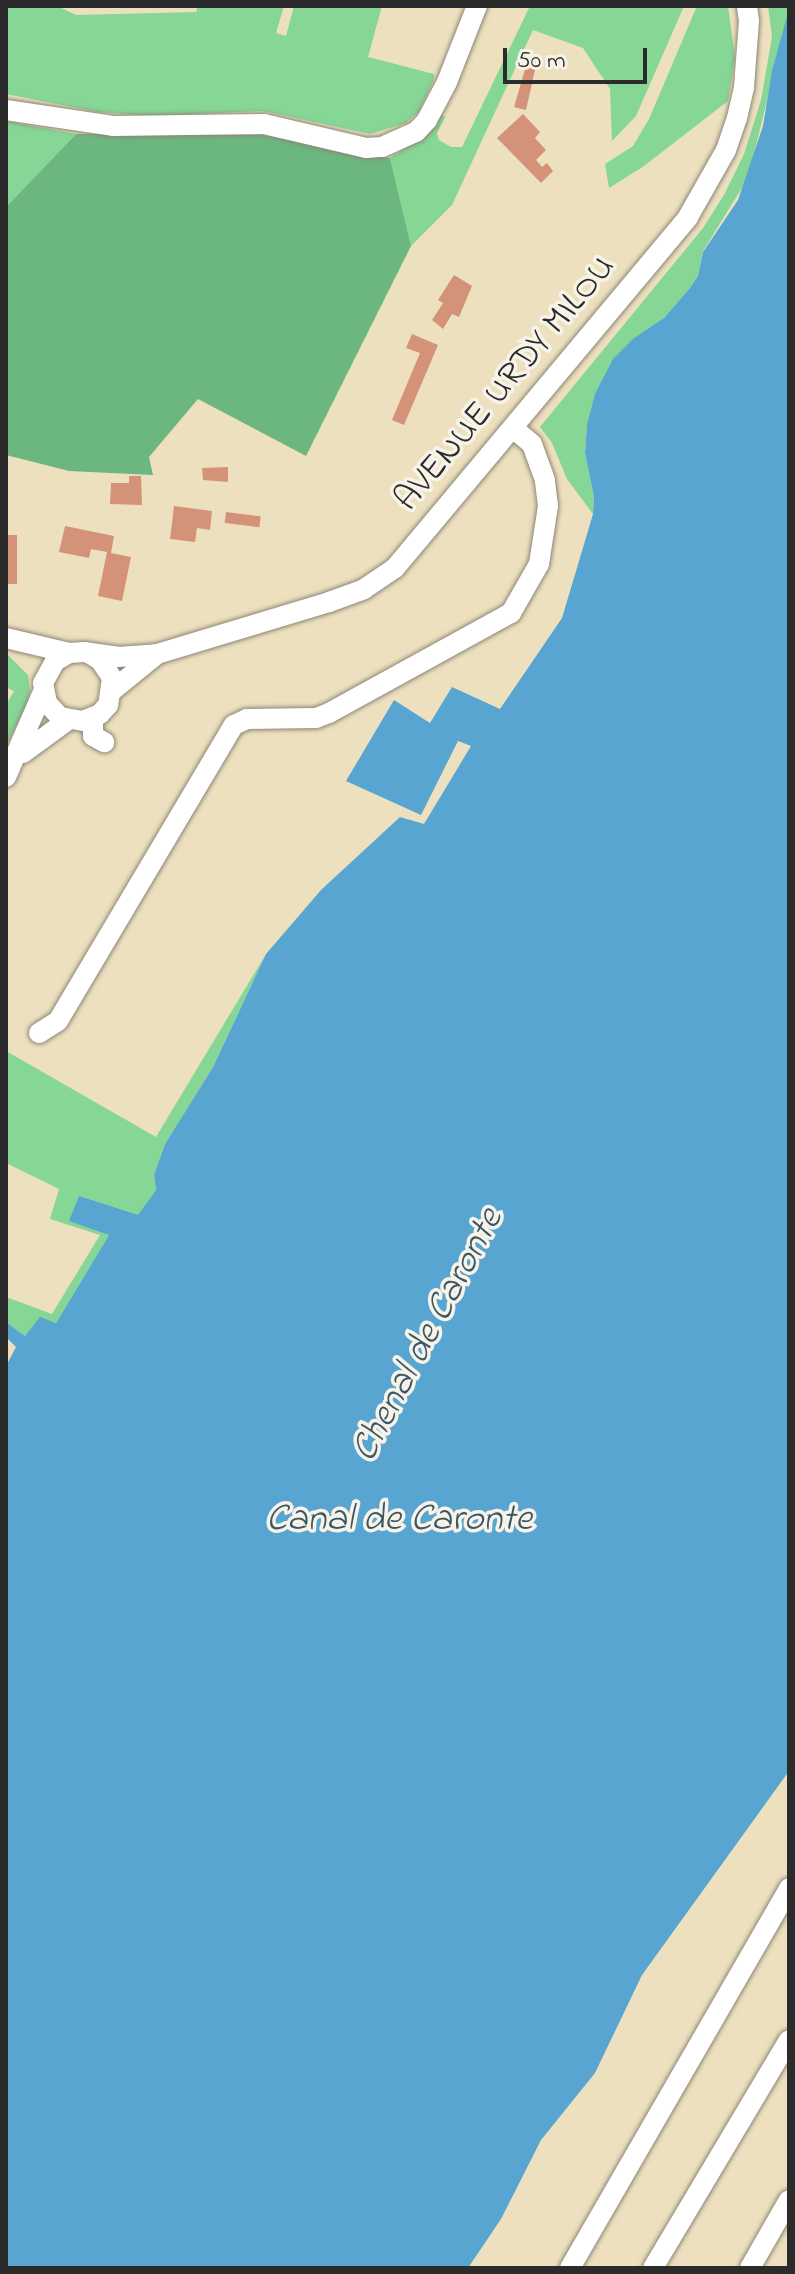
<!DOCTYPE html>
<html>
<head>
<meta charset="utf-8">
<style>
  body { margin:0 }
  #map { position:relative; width:795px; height:2274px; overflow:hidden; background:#ede0bf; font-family:"Indie Flower",sans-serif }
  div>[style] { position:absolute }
  .green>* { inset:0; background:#86d696 }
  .forest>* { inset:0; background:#6cb77f }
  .water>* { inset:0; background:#59a5d1 }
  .building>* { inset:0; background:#d49379; transform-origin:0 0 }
  .roads { filter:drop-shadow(0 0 2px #8c8675) drop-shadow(0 0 2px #8c8675) }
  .minor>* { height:20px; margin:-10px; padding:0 10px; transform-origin:10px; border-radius:10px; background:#fff }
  span { translate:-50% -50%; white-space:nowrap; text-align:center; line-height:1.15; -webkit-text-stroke:7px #f7f3e8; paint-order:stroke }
  .street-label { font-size:36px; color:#2b2b2b }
  .water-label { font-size:38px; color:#3b5665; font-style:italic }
  .frame { position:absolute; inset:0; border:8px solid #2b2b2b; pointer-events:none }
  .scale { position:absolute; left:503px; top:48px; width:144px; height:36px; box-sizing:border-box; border:4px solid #2b2b2b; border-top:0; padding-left:10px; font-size:24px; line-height:28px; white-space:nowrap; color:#2b2b2b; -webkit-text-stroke:6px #f7f3e8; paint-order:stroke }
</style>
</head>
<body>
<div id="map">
  <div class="green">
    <i style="clip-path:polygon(6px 6px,57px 6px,76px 15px,196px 12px,198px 6px,284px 6px,276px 33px,286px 36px,294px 6px,382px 6px,368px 57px,434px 74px,434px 79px,419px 111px,406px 123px,370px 134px,263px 111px,151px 116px,98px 112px,6px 94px)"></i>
    <i style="clip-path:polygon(530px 6px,684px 6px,636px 116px,612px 141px,610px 89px,583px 48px,533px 30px,452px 205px,411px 246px,390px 158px,423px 137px,440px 115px,445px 117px,437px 133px,439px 140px,451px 147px,462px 147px)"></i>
    <i style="clip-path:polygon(697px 6px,728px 6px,735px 58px,728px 101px,644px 166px,609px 188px,605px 164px,633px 146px,649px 119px)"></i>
    <i style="clip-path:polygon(768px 6px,789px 6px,789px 10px,748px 178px,703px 251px,698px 276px,690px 288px,664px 318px,634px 338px,587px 425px,585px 453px,594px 497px,593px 514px,567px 479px,552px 443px,540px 427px,703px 228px,724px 195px,744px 154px,761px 100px,772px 37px)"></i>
    <i style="clip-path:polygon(6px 121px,76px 134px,6px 207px)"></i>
    <i style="clip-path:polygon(6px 653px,28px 675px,30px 691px,27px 704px,6px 746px,6px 705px,14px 691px,6px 687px)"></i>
    <i style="clip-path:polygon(266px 954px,213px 1067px,165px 1144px,154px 1175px,156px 1190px,138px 1216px,79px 1197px,109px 1235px,56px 1323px,40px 1318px,25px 1336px,6px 1322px,6px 1297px,52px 1314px,100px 1235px,50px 1219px,59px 1189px,6px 1163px,6px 1051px,156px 1137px)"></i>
  </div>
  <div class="forest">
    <i style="clip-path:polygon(76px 134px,263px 135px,390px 158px,411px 246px,306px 456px,198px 399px,149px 457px,153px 475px,69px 471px,6px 455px,6px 207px)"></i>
  </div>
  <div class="water">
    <i style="clip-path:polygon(789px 9px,789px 1771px,642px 1975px,595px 2073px,541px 2140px,501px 2219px,468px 2268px,6px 2268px,6px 1366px,16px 1347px,6px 1337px,6px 1322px,25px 1336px,40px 1317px,56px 1323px,109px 1235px,69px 1221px,79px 1196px,138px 1215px,156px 1190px,154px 1175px,165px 1144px,213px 1067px,266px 954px,321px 890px,400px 817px,424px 824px,471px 746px,458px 741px,421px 815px,346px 781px,394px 700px,430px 723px,452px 687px,500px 709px,562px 618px,593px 514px,594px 497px,585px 453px,587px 425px,595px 394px,613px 359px,634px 338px,664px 318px,690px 288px,698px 276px,703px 252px,738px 200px,763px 126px,772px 71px)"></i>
  </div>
  <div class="building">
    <i style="clip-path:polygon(528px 59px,537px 61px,526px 110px,514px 107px)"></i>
    <i style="clip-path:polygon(523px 114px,540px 132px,535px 138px,546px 150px,536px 160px,542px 167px,547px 163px,553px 171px,541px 183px,497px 138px)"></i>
    <i style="clip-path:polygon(454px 275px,472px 286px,459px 317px,452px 314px,443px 329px,432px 320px,443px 303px,438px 300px)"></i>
    <i style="clip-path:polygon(412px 334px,438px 345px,404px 425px,392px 420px,420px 353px,406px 348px)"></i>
    <i style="clip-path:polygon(228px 467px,228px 482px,203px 480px,202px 468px)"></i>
    <i style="clip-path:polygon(129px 476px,141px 476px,142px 505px,110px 504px,111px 483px,129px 483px)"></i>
    <i style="clip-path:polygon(174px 506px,212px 511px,210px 530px,197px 528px,195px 542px,170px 539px)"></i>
    <i style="left:226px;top:512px;width:35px;height:11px;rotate:7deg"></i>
    <i style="clip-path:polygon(65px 526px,114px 536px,111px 553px,131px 557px,122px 601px,98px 596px,107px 552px,91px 549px,89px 558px,59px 552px)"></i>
    <i style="left:6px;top:535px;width:11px;height:49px"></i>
  </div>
  <div class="roads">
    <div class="minor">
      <i style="left:6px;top:110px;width:108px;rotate:8.5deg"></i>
      <i style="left:113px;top:126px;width:151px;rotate:-0.8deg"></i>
      <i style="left:264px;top:124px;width:105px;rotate:13.2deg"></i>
      <i style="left:366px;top:148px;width:16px;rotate:-4deg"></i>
      <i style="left:382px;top:147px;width:37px;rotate:-24deg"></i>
      <i style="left:416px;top:132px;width:16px;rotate:-47deg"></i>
      <i style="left:427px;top:120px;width:43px;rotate:-62.2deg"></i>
      <i style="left:447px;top:82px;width:82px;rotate:-68.5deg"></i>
      <i style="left:6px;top:638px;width:65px;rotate:13.4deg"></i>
      <i style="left:90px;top:654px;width:12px;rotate:31deg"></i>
      <i style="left:100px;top:660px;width:22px;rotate:56deg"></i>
      <i style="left:112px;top:678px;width:27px;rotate:98deg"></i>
      <i style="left:108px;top:705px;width:12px;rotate:132deg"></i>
      <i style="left:100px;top:714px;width:18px;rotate:158deg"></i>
      <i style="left:83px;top:721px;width:23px;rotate:-170deg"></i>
      <i style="left:60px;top:717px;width:19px;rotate:-133deg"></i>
      <i style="left:47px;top:703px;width:20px;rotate:-101deg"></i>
      <i style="left:43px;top:683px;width:25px;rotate:-61deg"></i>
      <i style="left:55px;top:661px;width:16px;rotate:-30deg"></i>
      <i style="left:69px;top:653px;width:15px;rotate:-4deg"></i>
      <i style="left:84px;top:652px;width:34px;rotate:8deg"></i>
      <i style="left:118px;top:657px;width:39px;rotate:-4deg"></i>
      <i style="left:157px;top:654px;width:180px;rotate:-16.8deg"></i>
      <i style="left:329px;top:602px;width:37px;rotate:-20deg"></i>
      <i style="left:364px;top:589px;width:37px;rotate:-34deg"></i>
      <i style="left:395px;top:568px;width:457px;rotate:-50.1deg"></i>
      <i style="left:688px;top:217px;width:77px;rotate:-60.4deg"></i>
      <i style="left:726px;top:150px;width:34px;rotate:-71deg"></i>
      <i style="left:737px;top:118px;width:32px;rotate:-77deg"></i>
      <i style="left:744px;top:87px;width:66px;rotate:-85.7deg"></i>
      <i style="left:749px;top:21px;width:15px;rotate:-98deg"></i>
      <i style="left:113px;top:690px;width:57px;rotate:-39.3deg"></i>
      <i style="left:93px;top:717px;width:19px;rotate:90deg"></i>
      <i style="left:93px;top:736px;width:13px;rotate:29deg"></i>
      <i style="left:23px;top:753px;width:56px;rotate:-36.3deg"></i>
      <i style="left:6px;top:777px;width:93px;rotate:-66.5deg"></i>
      <i style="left:39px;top:1033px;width:22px;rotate:-32deg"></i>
      <i style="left:58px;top:1021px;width:344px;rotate:-59.3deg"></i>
      <i style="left:234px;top:725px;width:14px;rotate:-25deg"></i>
      <i style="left:247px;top:719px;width:69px;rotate:-0.8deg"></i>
      <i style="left:316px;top:718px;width:14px;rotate:-21deg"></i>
      <i style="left:329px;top:713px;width:208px;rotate:-28.8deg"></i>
      <i style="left:511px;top:613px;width:56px;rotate:-60.3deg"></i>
      <i style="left:539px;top:564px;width:59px;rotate:-81.2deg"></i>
      <i style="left:548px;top:506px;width:26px;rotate:-97deg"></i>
      <i style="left:545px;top:480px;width:38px;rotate:-110deg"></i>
      <i style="left:532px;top:444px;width:23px;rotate:-140deg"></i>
      <i style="left:570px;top:2268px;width:439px;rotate:-60deg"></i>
      <i style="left:653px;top:2268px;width:265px;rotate:-59.2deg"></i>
      <i style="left:750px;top:2268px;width:78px;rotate:-60.2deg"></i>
    </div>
  </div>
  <div class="street-label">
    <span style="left:506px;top:384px;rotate:-50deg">AVENUE URDY MILOU</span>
  </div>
  <div class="water-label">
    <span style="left:429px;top:1336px;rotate:-62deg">Chenal de Caronte</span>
    <span style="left:399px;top:1521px">Canal de Caronte</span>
  </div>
  <div class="frame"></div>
  <div class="scale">50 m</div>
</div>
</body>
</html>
